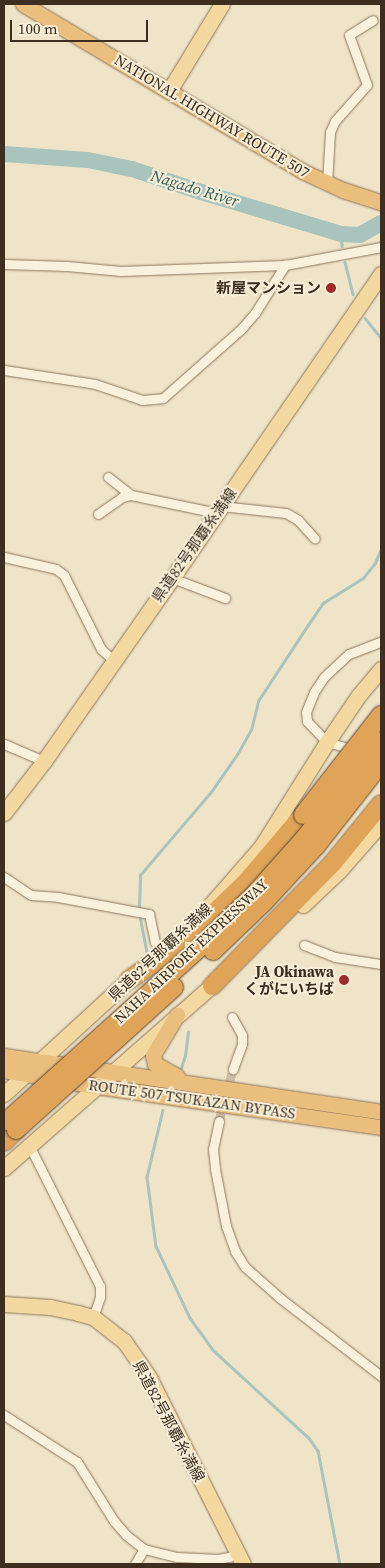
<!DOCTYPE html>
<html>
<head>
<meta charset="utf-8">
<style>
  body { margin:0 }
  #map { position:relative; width:385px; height:1568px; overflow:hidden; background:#f0e4c8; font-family:"Source Serif 4","Noto Sans JP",serif }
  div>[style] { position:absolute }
  .stream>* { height:2.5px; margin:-1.25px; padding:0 1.25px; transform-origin:1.25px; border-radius:1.25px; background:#a9c4bc }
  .river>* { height:16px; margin:-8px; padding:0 8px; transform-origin:8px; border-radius:8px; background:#a9c4bc }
  .minor-tunnel>* { height:9px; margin-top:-4.5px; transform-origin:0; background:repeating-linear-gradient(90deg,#ccc0a6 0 9px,transparent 0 13.5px) }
  .roads { filter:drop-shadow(0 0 1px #8d765c) drop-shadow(0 0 1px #8d765c) }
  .minor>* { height:9px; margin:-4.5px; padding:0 4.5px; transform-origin:4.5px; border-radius:4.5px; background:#faf1dc }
  .primary>* { height:15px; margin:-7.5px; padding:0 7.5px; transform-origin:7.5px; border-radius:7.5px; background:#f3d9a0 }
  .trunk>* { height:15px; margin:-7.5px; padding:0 7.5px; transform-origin:7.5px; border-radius:7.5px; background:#eabe7c }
  .motorway>* { height:18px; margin:-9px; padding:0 9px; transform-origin:9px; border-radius:9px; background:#e0a458 }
  .bridges { filter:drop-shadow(0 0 1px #5b4430) drop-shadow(0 0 1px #5b4430) }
  .motorway-bridge>* { height:18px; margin:-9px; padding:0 9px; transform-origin:9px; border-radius:9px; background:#e0a458 }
  .dots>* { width:14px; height:14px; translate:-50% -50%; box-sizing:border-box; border:2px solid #f7eed8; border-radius:50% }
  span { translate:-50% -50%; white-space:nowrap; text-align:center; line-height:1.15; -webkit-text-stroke:4px #f7eed8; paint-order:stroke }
  .street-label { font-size:15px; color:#3d2e20 }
  .poi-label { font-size:15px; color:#3d2e20; font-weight:700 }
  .right { translate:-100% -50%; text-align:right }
  .water-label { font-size:16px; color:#2f5d5a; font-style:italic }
  .frame { position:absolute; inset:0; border:5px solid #3d2e20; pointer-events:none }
  .scale { position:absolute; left:10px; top:20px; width:138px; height:22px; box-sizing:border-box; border:2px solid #3d2e20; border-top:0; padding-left:6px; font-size:15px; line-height:18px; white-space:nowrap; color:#3d2e20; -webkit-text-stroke:4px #f7eed8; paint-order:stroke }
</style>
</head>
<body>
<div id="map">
  <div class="stream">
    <i style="left:341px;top:234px;width:12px;rotate:85deg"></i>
    <i style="left:345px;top:262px;width:33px;rotate:76deg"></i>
    <i style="left:365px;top:318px;width:26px;rotate:51deg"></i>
    <i style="left:139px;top:907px;width:32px;rotate:-88deg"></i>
    <i style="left:140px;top:875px;width:109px;rotate:-49.5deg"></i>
    <i style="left:211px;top:792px;width:47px;rotate:-55.3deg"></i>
    <i style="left:238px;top:753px;width:26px;rotate:-61deg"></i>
    <i style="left:251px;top:730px;width:30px;rotate:-76deg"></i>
    <i style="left:258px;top:701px;width:91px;rotate:-56.7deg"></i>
    <i style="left:308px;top:625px;width:27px;rotate:-56deg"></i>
    <i style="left:323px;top:603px;width:47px;rotate:-32deg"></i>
    <i style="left:363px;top:578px;width:19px;rotate:-51deg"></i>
    <i style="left:375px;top:563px;width:15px;rotate:-67deg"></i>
    <i style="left:140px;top:916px;width:37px;rotate:79deg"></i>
    <i style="left:180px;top:1071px;width:16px;rotate:-72deg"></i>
    <i style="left:185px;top:1056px;width:24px;rotate:-83deg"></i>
    <i style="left:163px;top:1110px;width:69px;rotate:103.4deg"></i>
    <i style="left:147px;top:1177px;width:70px;rotate:82.6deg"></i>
    <i style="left:156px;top:1246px;width:80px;rotate:64.7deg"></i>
    <i style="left:190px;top:1318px;width:39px;rotate:54deg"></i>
    <i style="left:213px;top:1350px;width:130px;rotate:42.5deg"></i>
    <i style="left:309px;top:1438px;width:16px;rotate:55deg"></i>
    <i style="left:318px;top:1451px;width:115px;rotate:79deg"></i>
  </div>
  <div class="river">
    <i style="left:4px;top:154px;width:84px;rotate:4.1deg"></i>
    <i style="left:88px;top:160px;width:45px;rotate:11.6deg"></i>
    <i style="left:132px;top:169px;width:73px;rotate:18.4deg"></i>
    <i style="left:201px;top:192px;width:146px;rotate:16.7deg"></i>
    <i style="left:341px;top:234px;width:19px;rotate:3deg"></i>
    <i style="left:360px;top:235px;width:24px;rotate:-30deg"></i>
  </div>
  <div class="minor-tunnel">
    <i style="left:219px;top:1121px;width:54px;rotate:-74.9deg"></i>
  </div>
  <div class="roads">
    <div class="minor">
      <i style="left:327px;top:183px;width:51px;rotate:-86.6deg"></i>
      <i style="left:330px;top:132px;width:12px;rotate:-66deg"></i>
      <i style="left:335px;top:121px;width:48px;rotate:-48.4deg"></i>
      <i style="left:367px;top:85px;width:53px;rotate:-109.8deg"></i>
      <i style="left:349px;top:35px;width:28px;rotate:-32deg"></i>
      <i style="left:4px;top:264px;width:63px;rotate:1.8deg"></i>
      <i style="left:67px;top:266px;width:54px;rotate:5.3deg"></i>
      <i style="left:121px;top:271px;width:164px;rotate:-2.1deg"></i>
      <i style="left:285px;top:265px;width:98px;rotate:-10.6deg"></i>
      <i style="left:4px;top:370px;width:92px;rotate:8.7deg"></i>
      <i style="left:95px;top:384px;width:50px;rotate:18.8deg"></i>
      <i style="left:142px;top:400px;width:21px;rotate:-5deg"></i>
      <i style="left:163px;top:398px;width:106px;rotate:-41.5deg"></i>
      <i style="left:242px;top:328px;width:20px;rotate:-49deg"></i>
      <i style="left:255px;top:313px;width:57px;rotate:-58deg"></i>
      <i style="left:108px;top:477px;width:29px;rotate:38deg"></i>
      <i style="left:221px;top:506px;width:65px;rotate:6.1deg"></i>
      <i style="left:286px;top:513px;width:14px;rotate:30deg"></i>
      <i style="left:298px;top:520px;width:25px;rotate:48deg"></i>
      <i style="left:98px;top:514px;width:29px;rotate:-35deg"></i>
      <i style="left:122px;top:497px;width:9px;rotate:-13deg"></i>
      <i style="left:131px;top:495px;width:88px;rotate:11.8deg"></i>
      <i style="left:4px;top:557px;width:53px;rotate:13deg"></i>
      <i style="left:56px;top:569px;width:10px;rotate:37deg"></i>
      <i style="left:64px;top:575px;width:83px;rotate:63.4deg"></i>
      <i style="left:101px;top:649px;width:18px;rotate:43deg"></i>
      <i style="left:172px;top:578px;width:57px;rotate:20.7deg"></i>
      <i style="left:4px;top:744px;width:43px;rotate:23deg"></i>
      <i style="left:354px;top:750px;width:28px;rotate:-163deg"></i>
      <i style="left:327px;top:742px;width:29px;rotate:-134deg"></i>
      <i style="left:307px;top:721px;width:9px;rotate:-96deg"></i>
      <i style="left:306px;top:712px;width:22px;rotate:-68deg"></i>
      <i style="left:314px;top:692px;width:18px;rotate:-56deg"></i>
      <i style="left:324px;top:677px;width:34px;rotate:-43deg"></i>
      <i style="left:349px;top:654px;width:34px;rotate:-21deg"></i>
      <i style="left:4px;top:877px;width:32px;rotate:34deg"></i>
      <i style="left:31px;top:895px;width:27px;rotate:4deg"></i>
      <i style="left:58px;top:897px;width:93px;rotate:10.6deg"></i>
      <i style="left:149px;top:914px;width:29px;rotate:78deg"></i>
      <i style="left:155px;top:942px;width:11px;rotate:41deg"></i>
      <i style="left:304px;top:945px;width:33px;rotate:21deg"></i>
      <i style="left:335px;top:957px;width:47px;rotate:8.7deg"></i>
      <i style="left:232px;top:1017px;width:21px;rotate:61deg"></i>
      <i style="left:242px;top:1035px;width:9px;rotate:90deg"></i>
      <i style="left:242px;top:1044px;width:27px;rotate:110deg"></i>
      <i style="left:219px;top:1121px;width:29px;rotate:102deg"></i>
      <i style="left:213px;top:1149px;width:20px;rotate:84deg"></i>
      <i style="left:215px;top:1169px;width:58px;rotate:79.1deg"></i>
      <i style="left:226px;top:1226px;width:27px;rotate:70deg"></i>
      <i style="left:235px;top:1251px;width:19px;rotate:58deg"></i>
      <i style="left:245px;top:1267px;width:47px;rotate:41.5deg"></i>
      <i style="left:280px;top:1298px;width:128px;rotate:37.7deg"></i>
      <i style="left:29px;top:1145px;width:158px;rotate:63.3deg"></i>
      <i style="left:100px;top:1286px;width:11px;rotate:90deg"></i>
      <i style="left:100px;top:1297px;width:21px;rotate:109deg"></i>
      <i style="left:4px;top:1415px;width:87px;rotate:32.8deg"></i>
      <i style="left:77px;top:1462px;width:70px;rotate:57.9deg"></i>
      <i style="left:114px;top:1521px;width:18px;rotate:49deg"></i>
      <i style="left:126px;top:1535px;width:23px;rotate:38deg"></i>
      <i style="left:144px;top:1549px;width:34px;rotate:14deg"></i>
      <i style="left:177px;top:1557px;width:41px;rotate:2.8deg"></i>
      <i style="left:218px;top:1559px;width:21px;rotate:-11deg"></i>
      <i style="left:135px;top:1564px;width:17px;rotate:-59deg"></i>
    </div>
    <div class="primary">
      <i style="left:169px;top:91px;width:102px;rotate:-58.7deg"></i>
      <i style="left:4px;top:813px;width:66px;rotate:-52.4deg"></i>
      <i style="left:44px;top:761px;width:223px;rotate:-55deg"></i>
      <i style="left:172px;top:578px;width:369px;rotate:-55.5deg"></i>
      <i style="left:303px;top:905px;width:50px;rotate:-43.4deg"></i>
      <i style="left:339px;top:871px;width:64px;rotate:-48.8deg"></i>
      <i style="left:206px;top:910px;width:84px;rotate:-48.9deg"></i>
      <i style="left:261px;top:847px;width:124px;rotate:-57.8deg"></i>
      <i style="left:327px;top:742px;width:57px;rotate:-55.8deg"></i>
      <i style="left:359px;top:695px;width:34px;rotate:-50deg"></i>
      <i style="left:4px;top:1094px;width:180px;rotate:-42.5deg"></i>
      <i style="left:4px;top:1168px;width:288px;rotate:-41.3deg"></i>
      <i style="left:4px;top:1304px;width:46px;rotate:3.7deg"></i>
      <i style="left:50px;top:1307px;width:29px;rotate:12deg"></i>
      <i style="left:78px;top:1313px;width:16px;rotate:15deg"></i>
      <i style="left:93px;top:1317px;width:39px;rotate:38deg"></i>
      <i style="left:124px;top:1341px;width:44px;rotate:55.2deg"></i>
      <i style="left:149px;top:1377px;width:209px;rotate:63.3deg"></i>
    </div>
    <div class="trunk">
      <i style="left:23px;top:4px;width:325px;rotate:30.9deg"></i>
      <i style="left:302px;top:171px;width:45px;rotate:24.9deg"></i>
      <i style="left:343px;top:190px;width:40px;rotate:18deg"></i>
      <i style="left:4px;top:1056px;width:381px;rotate:8.4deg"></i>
      <i style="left:4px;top:1070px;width:93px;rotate:9.9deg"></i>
      <i style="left:96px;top:1086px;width:288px;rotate:8.2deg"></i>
      <i style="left:177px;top:1076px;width:25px;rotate:-151deg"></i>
      <i style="left:155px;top:1064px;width:9px;rotate:-103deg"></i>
      <i style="left:153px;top:1055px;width:47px;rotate:-59deg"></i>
    </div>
    <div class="motorway">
      <i style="left:129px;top:980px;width:52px;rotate:-34.9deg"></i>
      <i style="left:172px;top:950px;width:52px;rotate:-41.1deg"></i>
      <i style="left:211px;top:916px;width:50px;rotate:-44.2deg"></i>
      <i style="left:247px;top:881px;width:87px;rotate:-49.7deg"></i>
      <i style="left:212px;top:986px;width:171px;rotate:-45.5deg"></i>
      <i style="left:332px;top:864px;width:77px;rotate:-50.8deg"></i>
      <i style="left:4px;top:1142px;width:17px;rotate:-45deg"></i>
    </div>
  </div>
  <div class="bridges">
    <div class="motorway-bridge">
      <i style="left:303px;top:815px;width:127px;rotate:-52deg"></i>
      <i style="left:213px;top:951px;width:69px;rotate:-43.8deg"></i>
      <i style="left:263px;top:903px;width:78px;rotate:-47.1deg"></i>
      <i style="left:316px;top:846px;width:105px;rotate:-51.9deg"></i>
      <i style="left:7px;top:1121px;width:256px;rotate:-42deg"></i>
      <i style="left:197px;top:950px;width:78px;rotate:-44deg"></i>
      <i style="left:253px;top:896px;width:76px;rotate:-48.2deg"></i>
      <i style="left:304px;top:839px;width:125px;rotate:-51.8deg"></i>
      <i style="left:16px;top:1130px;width:213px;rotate:-42.1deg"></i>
    </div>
  </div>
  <div class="dots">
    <i style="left:331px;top:288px;background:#9e2a2b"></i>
    <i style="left:344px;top:980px;background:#9e2a2b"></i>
  </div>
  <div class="street-label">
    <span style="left:212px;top:116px;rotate:31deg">NATIONAL HIGHWAY ROUTE 507</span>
    <span style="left:194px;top:545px;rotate:-55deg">県道82号那覇糸満線</span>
    <span style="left:191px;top:951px;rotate:-43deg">NAHA AIRPORT EXPRESSWAY</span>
    <span style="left:160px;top:952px;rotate:-43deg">県道82号那覇糸満線</span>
    <span style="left:192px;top:1099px;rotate:8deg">ROUTE 507 TSUKAZAN BYPASS</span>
    <span style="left:169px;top:1421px;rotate:62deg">県道82号那覇糸満線</span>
  </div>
  <div class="poi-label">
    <span class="right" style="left:321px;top:288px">新屋マンション</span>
    <span class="right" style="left:334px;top:980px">JA Okinawa<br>くがにいちば</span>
  </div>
  <div class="water-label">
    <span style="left:195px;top:188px;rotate:17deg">Nagado River</span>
  </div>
  <div class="frame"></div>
  <div class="scale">100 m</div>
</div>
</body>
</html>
